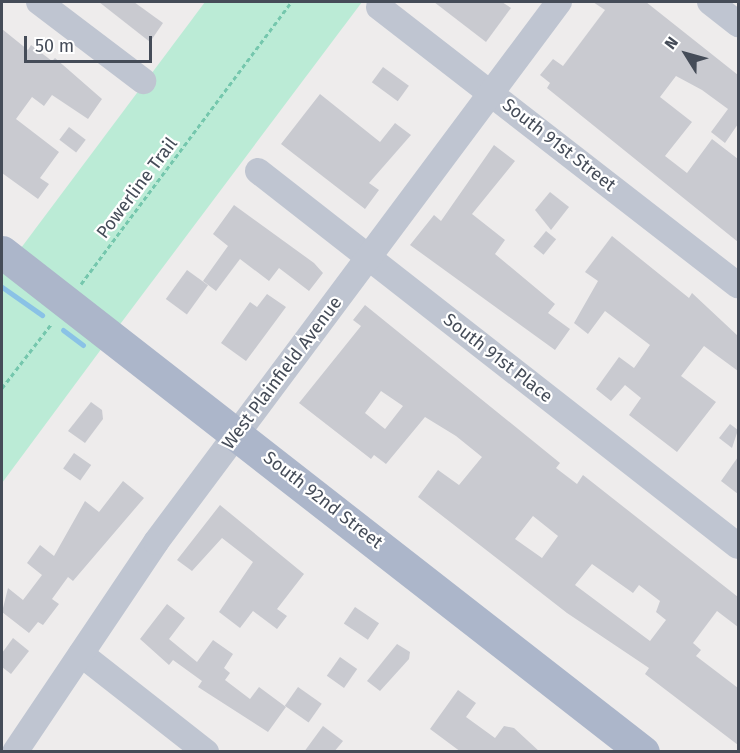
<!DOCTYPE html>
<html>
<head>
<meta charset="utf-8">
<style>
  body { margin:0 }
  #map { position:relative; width:740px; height:753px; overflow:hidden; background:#eeecec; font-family:"Fira Sans",sans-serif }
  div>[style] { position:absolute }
  .green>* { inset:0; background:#bbebd6 }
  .stream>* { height:5px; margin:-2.5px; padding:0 2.5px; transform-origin:2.5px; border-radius:2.5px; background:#8ac2e6 }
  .building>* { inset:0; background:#c9cad0; transform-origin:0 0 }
  .path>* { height:3px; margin-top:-1.5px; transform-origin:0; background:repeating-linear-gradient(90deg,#75c7ad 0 4.5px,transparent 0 7.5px) }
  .minor>* { height:26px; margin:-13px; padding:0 13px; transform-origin:13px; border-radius:13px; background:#bfc5d1 }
  .major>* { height:33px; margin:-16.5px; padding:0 16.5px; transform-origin:16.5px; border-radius:16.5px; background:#acb6ca }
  span { translate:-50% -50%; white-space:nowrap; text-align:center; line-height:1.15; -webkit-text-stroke:4.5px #fff; paint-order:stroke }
  .street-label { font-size:18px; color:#454c58 }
  .frame { position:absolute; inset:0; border:3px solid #454c58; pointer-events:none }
  .north { position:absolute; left:656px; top:24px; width:60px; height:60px; -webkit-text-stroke:4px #fff; paint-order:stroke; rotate:307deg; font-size:16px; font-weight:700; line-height:24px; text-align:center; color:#454c58 }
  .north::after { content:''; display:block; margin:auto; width:21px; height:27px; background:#454c58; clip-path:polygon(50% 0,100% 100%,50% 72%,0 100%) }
  .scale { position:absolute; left:24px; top:36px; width:128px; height:27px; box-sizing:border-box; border:3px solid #454c58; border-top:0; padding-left:8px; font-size:18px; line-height:21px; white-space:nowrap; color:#454c58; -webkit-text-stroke:4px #fff; paint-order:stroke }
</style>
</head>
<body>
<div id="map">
  <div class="green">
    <i style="clip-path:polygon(205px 2px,362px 2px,118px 327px,21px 248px)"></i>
    <i style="clip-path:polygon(2px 272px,102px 348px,2px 483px)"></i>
  </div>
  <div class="stream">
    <i style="left:2px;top:287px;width:49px;rotate:35deg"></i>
    <i style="left:63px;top:330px;width:25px;rotate:37deg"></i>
  </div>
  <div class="building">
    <i style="clip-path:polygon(99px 2px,134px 2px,163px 23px,150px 42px)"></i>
    <i style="clip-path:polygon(434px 2px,502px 2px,511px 8px,486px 42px)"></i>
    <i style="clip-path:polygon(593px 2px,646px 2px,738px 75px,738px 124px,725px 143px,711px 132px,728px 109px,702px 90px,676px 76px,660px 97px,692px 122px,665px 156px,687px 173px,712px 139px,738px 159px,738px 242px,547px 88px,550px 83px,540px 75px,553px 59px,563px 66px,605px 10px)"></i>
    <i style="clip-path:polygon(2px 29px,28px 50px,31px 45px,52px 61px,55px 58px,102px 99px,88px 119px,52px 95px,44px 106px,32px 97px,16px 119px,59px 152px,40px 178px,49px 184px,38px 199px,2px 173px)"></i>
    <i style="left:383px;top:67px;width:32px;height:19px;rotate:36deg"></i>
    <i style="clip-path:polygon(320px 94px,380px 142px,395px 123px,411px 135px,369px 183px,379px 190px,365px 209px,281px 144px)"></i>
    <i style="left:69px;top:127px;width:21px;height:16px;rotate:37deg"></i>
    <i style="clip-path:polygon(494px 145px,515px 161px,472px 214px,505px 240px,495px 254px,555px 304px,548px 313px,570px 329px,555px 350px,410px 245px,434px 215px,441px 221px)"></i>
    <i style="clip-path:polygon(550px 192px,569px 207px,551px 230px,535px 210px)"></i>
    <i style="clip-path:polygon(234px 205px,314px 263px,323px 273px,309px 291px,279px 268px,269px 281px,240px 259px,216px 291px,203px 281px,228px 246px,213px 234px)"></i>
    <i style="left:546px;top:231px;width:13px;height:20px;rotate:39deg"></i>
    <i style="clip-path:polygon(612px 236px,689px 298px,692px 293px,738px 336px,738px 371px,704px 346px,681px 376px,716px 402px,677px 452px,629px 415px,641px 398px,625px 385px,611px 401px,596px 389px,619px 357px,634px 368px,650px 345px,605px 311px,588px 334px,574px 323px,598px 281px,585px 272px)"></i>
    <i style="left:187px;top:270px;width:26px;height:36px;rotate:36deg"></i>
    <i style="clip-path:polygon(267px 294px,286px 307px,246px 361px,221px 343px,250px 302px,257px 307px)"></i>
    <i style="clip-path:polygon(evenodd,365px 305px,560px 463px,556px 468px,577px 484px,583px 475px,738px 597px,738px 627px,717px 611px,693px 643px,701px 650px,696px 656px,738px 688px,738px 745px,645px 674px,649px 668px,567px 613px,418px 497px,438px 470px,459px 485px,482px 457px,456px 436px,425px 417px,386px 464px,374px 455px,371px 459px,299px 403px,361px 326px,353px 320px,365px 305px,381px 391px,403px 406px,385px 429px,365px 413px,381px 391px,365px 305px,533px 516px,558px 536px,542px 558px,515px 539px,533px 516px,365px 305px,592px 564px,633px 593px,639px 585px,660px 601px,656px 612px,666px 620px,650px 641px,575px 585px,592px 564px)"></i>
    <i style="clip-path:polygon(91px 402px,102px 410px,103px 419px,85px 443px,68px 431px)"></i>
    <i style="clip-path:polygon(730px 424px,738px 430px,732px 448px,719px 438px)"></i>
    <i style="left:74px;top:453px;width:21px;height:19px;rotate:35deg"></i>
    <i style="clip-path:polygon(738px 457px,738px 494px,721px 481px)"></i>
    <i style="clip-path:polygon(123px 481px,144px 498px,73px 581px,68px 577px,52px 599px,59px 604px,43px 625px,38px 622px,29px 633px,2px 612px,8px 588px,23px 600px,42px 575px,27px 563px,40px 545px,54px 556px,85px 501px,99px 512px)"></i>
    <i style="clip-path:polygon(220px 505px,304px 574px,277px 609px,287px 616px,277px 629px,253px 611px,240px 628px,219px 612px,253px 562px,222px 538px,192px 571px,177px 560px)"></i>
    <i style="clip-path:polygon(167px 604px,185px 618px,169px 639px,197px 662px,213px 640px,233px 654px,224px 668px,230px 673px,225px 680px,250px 699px,259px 687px,286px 707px,268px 732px,198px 687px,202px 681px,173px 660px,169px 665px,140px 639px)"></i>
    <i style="left:355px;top:607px;width:29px;height:20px;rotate:34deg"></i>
    <i style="clip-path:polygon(13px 638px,29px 651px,11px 674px,2px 667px,2px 653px)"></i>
    <i style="clip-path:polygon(397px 644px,410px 652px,409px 659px,380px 691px,367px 681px)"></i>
    <i style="left:340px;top:657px;width:21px;height:23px;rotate:35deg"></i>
    <i style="left:298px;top:687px;width:29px;height:23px;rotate:35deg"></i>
    <i style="clip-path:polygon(458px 690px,476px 703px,466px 717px,495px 738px,504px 726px,514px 728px,540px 752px,461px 752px,430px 729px)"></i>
    <i style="clip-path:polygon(323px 726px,343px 741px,334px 752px,304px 752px)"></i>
  </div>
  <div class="path">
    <i style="left:81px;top:284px;width:352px;rotate:-53.3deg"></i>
    <i style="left:2px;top:388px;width:82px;rotate:-52.4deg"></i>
  </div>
  <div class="minor">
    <i style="left:39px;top:2px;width:131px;rotate:37.2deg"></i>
    <i style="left:710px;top:2px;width:36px;rotate:38deg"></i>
    <i style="left:379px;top:7px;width:454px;rotate:37.8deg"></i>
    <i style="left:258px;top:171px;width:609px;rotate:38deg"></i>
    <i style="left:81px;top:654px;width:159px;rotate:38.1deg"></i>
    <i style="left:15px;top:752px;width:253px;rotate:-56.1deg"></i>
    <i style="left:156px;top:542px;width:674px;rotate:-53.27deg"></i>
  </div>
  <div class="major">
    <i style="left:2px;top:252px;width:813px;rotate:37.96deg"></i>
  </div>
  <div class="street-label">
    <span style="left:559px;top:145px;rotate:38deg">South 91st Street</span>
    <span style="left:137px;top:188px;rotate:-53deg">Powerline Trail</span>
    <span style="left:498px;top:358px;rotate:38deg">South 91st Place</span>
    <span style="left:282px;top:373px;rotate:-53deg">West Plainfield Avenue</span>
    <span style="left:323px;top:500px;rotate:38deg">South 92nd Street</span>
  </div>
  <div class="frame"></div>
  <div class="north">N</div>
  <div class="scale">50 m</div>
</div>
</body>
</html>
